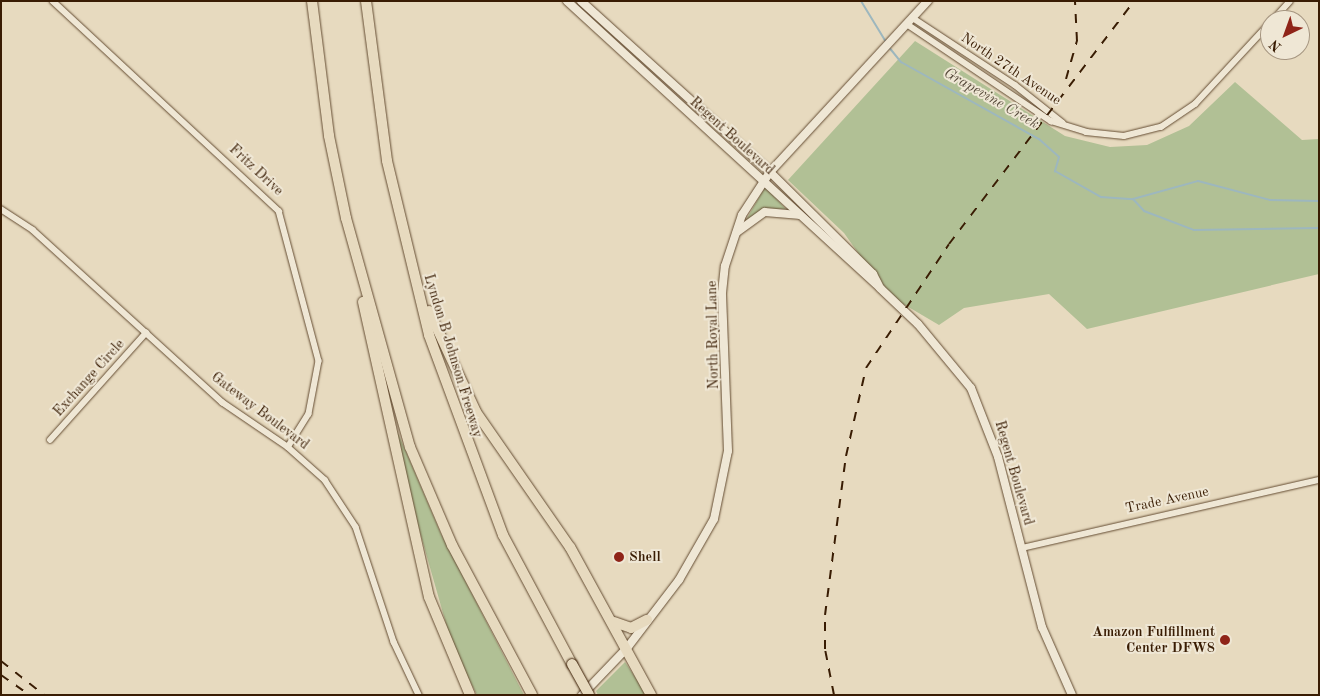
<!DOCTYPE html>
<html>
<head>
<meta charset="utf-8">
<style>
  body { margin:0 }
  #map { position:relative; width:1320px; height:696px; overflow:hidden; background:#e7dabf; font-family:"Old Standard TT",serif }
  div>[style] { position:absolute }
  .green>* { inset:0; background:#b1c095 }
  .stream>* { height:2px; margin:-1px; padding:0 1px; transform-origin:1px; border-radius:1px; background:#9db7be }
  .roads { filter:drop-shadow(0 0 1px #644c32) drop-shadow(0 0 1px #644c32) }
  .street>* { height:5.5px; margin:-2.75px; padding:0 2.75px; transform-origin:2.75px; border-radius:2.75px; background:#efe7d5 }
  .secondary>* { height:8px; margin:-4px; padding:0 4px; transform-origin:4px; border-radius:4px; background:#efe7d5 }
  .highway>* { height:10px; margin:-5px; padding:0 5px; transform-origin:5px; border-radius:5px; background:#e7dabf }
  .rail>* { height:2px; margin-top:-1px; transform-origin:0; background:repeating-linear-gradient(90deg,#391c03 0 9px,transparent 0 18px) }
  .bridges { filter:drop-shadow(0 0 1px #391c03) drop-shadow(0 0 1px #391c03) }
  .highway-bridge>* { height:10px; margin:-5px; padding:0 5px; transform-origin:5px; border-radius:5px; background:#e7dabf }
  .dots>* { width:14px; height:14px; translate:-50% -50%; box-sizing:border-box; border:2px solid #efe7d5; border-radius:50% }
  span { translate:-50% -50%; white-space:nowrap; text-align:center; line-height:1.15; -webkit-text-stroke:4px #efe7d5; paint-order:stroke }
  .street-label { font-size:14px; color:#391c03 }
  .poi-label { font-size:14px; color:#391c03; font-weight:700 }
  .left { translate:0 -50%; text-align:left }
  .right { translate:-100% -50%; text-align:right }
  .water-label { font-size:15px; color:#574a3b; font-style:italic }
  .frame { position:absolute; inset:0; border:2px solid #391c03; pointer-events:none }
  .north { position:absolute; left:1260px; top:10px; width:50px; height:50px; box-sizing:border-box; background:#efe7d5; border:1px solid #a69681; border-radius:50%; rotate:222deg; font-size:14px; font-weight:700; line-height:20px; text-align:center; color:#391c03 }
  .north::after { content:''; display:block; margin:auto; width:18px; height:22px; background:#8f2418; clip-path:polygon(50% 0,100% 100%,50% 72%,0 100%) }
</style>
</head>
<body>
<div id="map">
  <div class="green">
    <i style="clip-path:polygon(915px 41px,1065px 136px,1110px 147px,1147px 145px,1189px 126px,1235px 82px,1302px 140px,1319px 139px,1319px 274px,1087px 329px,1049px 294px,964px 308px,939px 325px,888px 295px,844px 233px,788px 180px)"></i>
    <i style="clip-path:polygon(765px 187px,786px 209px,761px 211px,746px 220px)"></i>
    <i style="clip-path:polygon(395px 426px,441px 534px,524px 695px,477px 695px,453px 648px,419px 529px)"></i>
    <i style="clip-path:polygon(625px 662px,647px 695px,598px 695px,596px 691px)"></i>
  </div>
  <div class="stream">
    <i style="left:861px;top:1px;width:48px;rotate:58.6deg"></i>
    <i style="left:888px;top:46px;width:21px;rotate:51deg"></i>
    <i style="left:901px;top:62px;width:158px;rotate:29.2deg"></i>
    <i style="left:1039px;top:139px;width:27px;rotate:42deg"></i>
    <i style="left:1059px;top:157px;width:15px;rotate:106deg"></i>
    <i style="left:1055px;top:171px;width:53px;rotate:29.5deg"></i>
    <i style="left:1101px;top:197px;width:32px;rotate:4deg"></i>
    <i style="left:1133px;top:199px;width:67px;rotate:-15.5deg"></i>
    <i style="left:1198px;top:181px;width:74px;rotate:14.8deg"></i>
    <i style="left:1270px;top:200px;width:49px;rotate:1.2deg"></i>
    <i style="left:1133px;top:199px;width:16px;rotate:47deg"></i>
    <i style="left:1144px;top:211px;width:53px;rotate:20.8deg"></i>
    <i style="left:1194px;top:230px;width:125px;rotate:-0.9deg"></i>
  </div>
  <div class="roads">
    <div class="street">
      <i style="left:53px;top:1px;width:309px;rotate:42.9deg"></i>
      <i style="left:279px;top:211px;width:155px;rotate:75.1deg"></i>
      <i style="left:319px;top:361px;width:54px;rotate:100.7deg"></i>
      <i style="left:309px;top:414px;width:39px;rotate:122deg"></i>
      <i style="left:913px;top:18px;width:122px;rotate:33.3deg"></i>
      <i style="left:1015px;top:85px;width:61px;rotate:38.4deg"></i>
      <i style="left:1273px;top:20px;width:25px;rotate:-48deg"></i>
      <i style="left:907px;top:24px;width:174px;rotate:34deg"></i>
      <i style="left:1051px;top:121px;width:37px;rotate:17deg"></i>
      <i style="left:1086px;top:132px;width:38px;rotate:6deg"></i>
      <i style="left:1124px;top:136px;width:38px;rotate:-14deg"></i>
      <i style="left:1161px;top:127px;width:41px;rotate:-34.1deg"></i>
      <i style="left:1195px;top:104px;width:110px;rotate:-47.2deg"></i>
      <i style="left:1px;top:209px;width:38px;rotate:33deg"></i>
      <i style="left:33px;top:230px;width:256px;rotate:42.3deg"></i>
      <i style="left:222px;top:402px;width:80px;rotate:34.3deg"></i>
      <i style="left:288px;top:447px;width:50px;rotate:41.7deg"></i>
      <i style="left:325px;top:480px;width:56px;rotate:56.6deg"></i>
      <i style="left:356px;top:527px;width:121px;rotate:71.7deg"></i>
      <i style="left:394px;top:642px;width:59px;rotate:64.7deg"></i>
      <i style="left:50px;top:440px;width:144px;rotate:-48.1deg"></i>
      <i style="left:1022px;top:548px;width:305px;rotate:-12.9deg"></i>
    </div>
    <div class="secondary">
      <i style="left:567px;top:1px;width:425px;rotate:42.5deg"></i>
      <i style="left:880px;top:288px;width:52px;rotate:43.5deg"></i>
      <i style="left:918px;top:324px;width:83px;rotate:50.4deg"></i>
      <i style="left:971px;top:388px;width:74px;rotate:68.6deg"></i>
      <i style="left:998px;top:457px;width:176px;rotate:75.5deg"></i>
      <i style="left:1042px;top:627px;width:74px;rotate:66.2deg"></i>
      <i style="left:581px;top:1px;width:255px;rotate:42.1deg"></i>
      <i style="left:770px;top:172px;width:145px;rotate:44.7deg"></i>
      <i style="left:873px;top:274px;width:13px;rotate:63deg"></i>
      <i style="left:737px;top:232px;width:34px;rotate:-36deg"></i>
      <i style="left:765px;top:212px;width:33px;rotate:5deg"></i>
      <i style="left:582px;top:695px;width:65px;rotate:-46.2deg"></i>
      <i style="left:627px;top:648px;width:86px;rotate:-52.6deg"></i>
      <i style="left:679px;top:580px;width:70px;rotate:-60.2deg"></i>
      <i style="left:714px;top:519px;width:69px;rotate:-78.4deg"></i>
      <i style="left:728px;top:451px;width:158px;rotate:-92.2deg"></i>
      <i style="left:722px;top:293px;width:27px;rotate:-84deg"></i>
      <i style="left:725px;top:266px;width:54px;rotate:-71.6deg"></i>
      <i style="left:742px;top:215px;width:51px;rotate:-56.9deg"></i>
      <i style="left:770px;top:172px;width:233px;rotate:-47.3deg"></i>
    </div>
    <div class="highway">
      <i style="left:312px;top:1px;width:136px;rotate:82.8deg"></i>
      <i style="left:329px;top:136px;width:84px;rotate:78.3deg"></i>
      <i style="left:346px;top:218px;width:238px;rotate:74.4deg"></i>
      <i style="left:410px;top:447px;width:107px;rotate:66.8deg"></i>
      <i style="left:452px;top:545px;width:170px;rotate:61.9deg"></i>
      <i style="left:366px;top:1px;width:161px;rotate:82.5deg"></i>
      <i style="left:387px;top:161px;width:179px;rotate:76.4deg"></i>
      <i style="left:429px;top:335px;width:213px;rotate:69.7deg"></i>
      <i style="left:503px;top:535px;width:146px;rotate:61.9deg"></i>
      <i style="left:363px;top:302px;width:302px;rotate:77.4deg"></i>
      <i style="left:429px;top:597px;width:106px;rotate:67.3deg"></i>
      <i style="left:429px;top:311px;width:111px;rotate:65deg"></i>
      <i style="left:476px;top:412px;width:165px;rotate:55.2deg"></i>
      <i style="left:570px;top:547px;width:169px;rotate:61.3deg"></i>
      <i style="left:614px;top:622px;width:18px;rotate:19deg"></i>
      <i style="left:631px;top:628px;width:18px;rotate:-27deg"></i>
    </div>
  </div>
  <div class="rail">
    <i style="left:1066px;top:79px;width:40px;rotate:-74deg"></i>
    <i style="left:1077px;top:41px;width:40px;rotate:-92.9deg"></i>
    <i style="left:1px;top:661px;width:55px;rotate:38.3deg"></i>
    <i style="left:1px;top:675px;width:35px;rotate:35deg"></i>
    <i style="left:834px;top:695px;width:47px;rotate:-101.1deg"></i>
    <i style="left:825px;top:649px;width:34px;rotate:-90deg"></i>
    <i style="left:825px;top:615px;width:160px;rotate:-82.5deg"></i>
    <i style="left:846px;top:456px;width:90px;rotate:-77.2deg"></i>
    <i style="left:866px;top:368px;width:149px;rotate:-56.2deg"></i>
    <i style="left:949px;top:244px;width:305px;rotate:-52.7deg"></i>
  </div>
  <div class="bridges">
    <div class="highway-bridge">
      <i style="left:572px;top:664px;width:35px;rotate:61deg"></i>
    </div>
  </div>
  <div class="dots">
    <i style="left:619px;top:557px;background:#8f2418"></i>
    <i style="left:1225px;top:640px;background:#8f2418"></i>
  </div>
  <div class="street-label">
    <span style="left:1011px;top:69px;rotate:34deg">North 27th Avenue</span>
    <span style="left:732px;top:136px;rotate:42deg">Regent Boulevard</span>
    <span style="left:256px;top:170px;rotate:43deg">Fritz Drive</span>
    <span style="left:713px;top:335px;rotate:-91deg">North Royal Lane</span>
    <span style="left:453px;top:356px;rotate:73deg">Lyndon B Johnson Freeway</span>
    <span style="left:89px;top:378px;rotate:-48deg">Exchange Circle</span>
    <span style="left:260px;top:411px;rotate:37deg">Gateway Boulevard</span>
    <span style="left:1014px;top:473px;rotate:74deg">Regent Boulevard</span>
    <span style="left:1167px;top:500px;rotate:-12deg">Trade Avenue</span>
  </div>
  <div class="poi-label">
    <span class="left" style="left:629px;top:557px">Shell</span>
    <span class="right" style="left:1215px;top:640px">Amazon Fulfillment<br>Center DFW8</span>
  </div>
  <div class="water-label">
    <span style="left:991px;top:99px;rotate:30deg">Grapevine Creek</span>
  </div>
  <div class="frame"></div>
  <div class="north">N</div>
</div>
</body>
</html>
